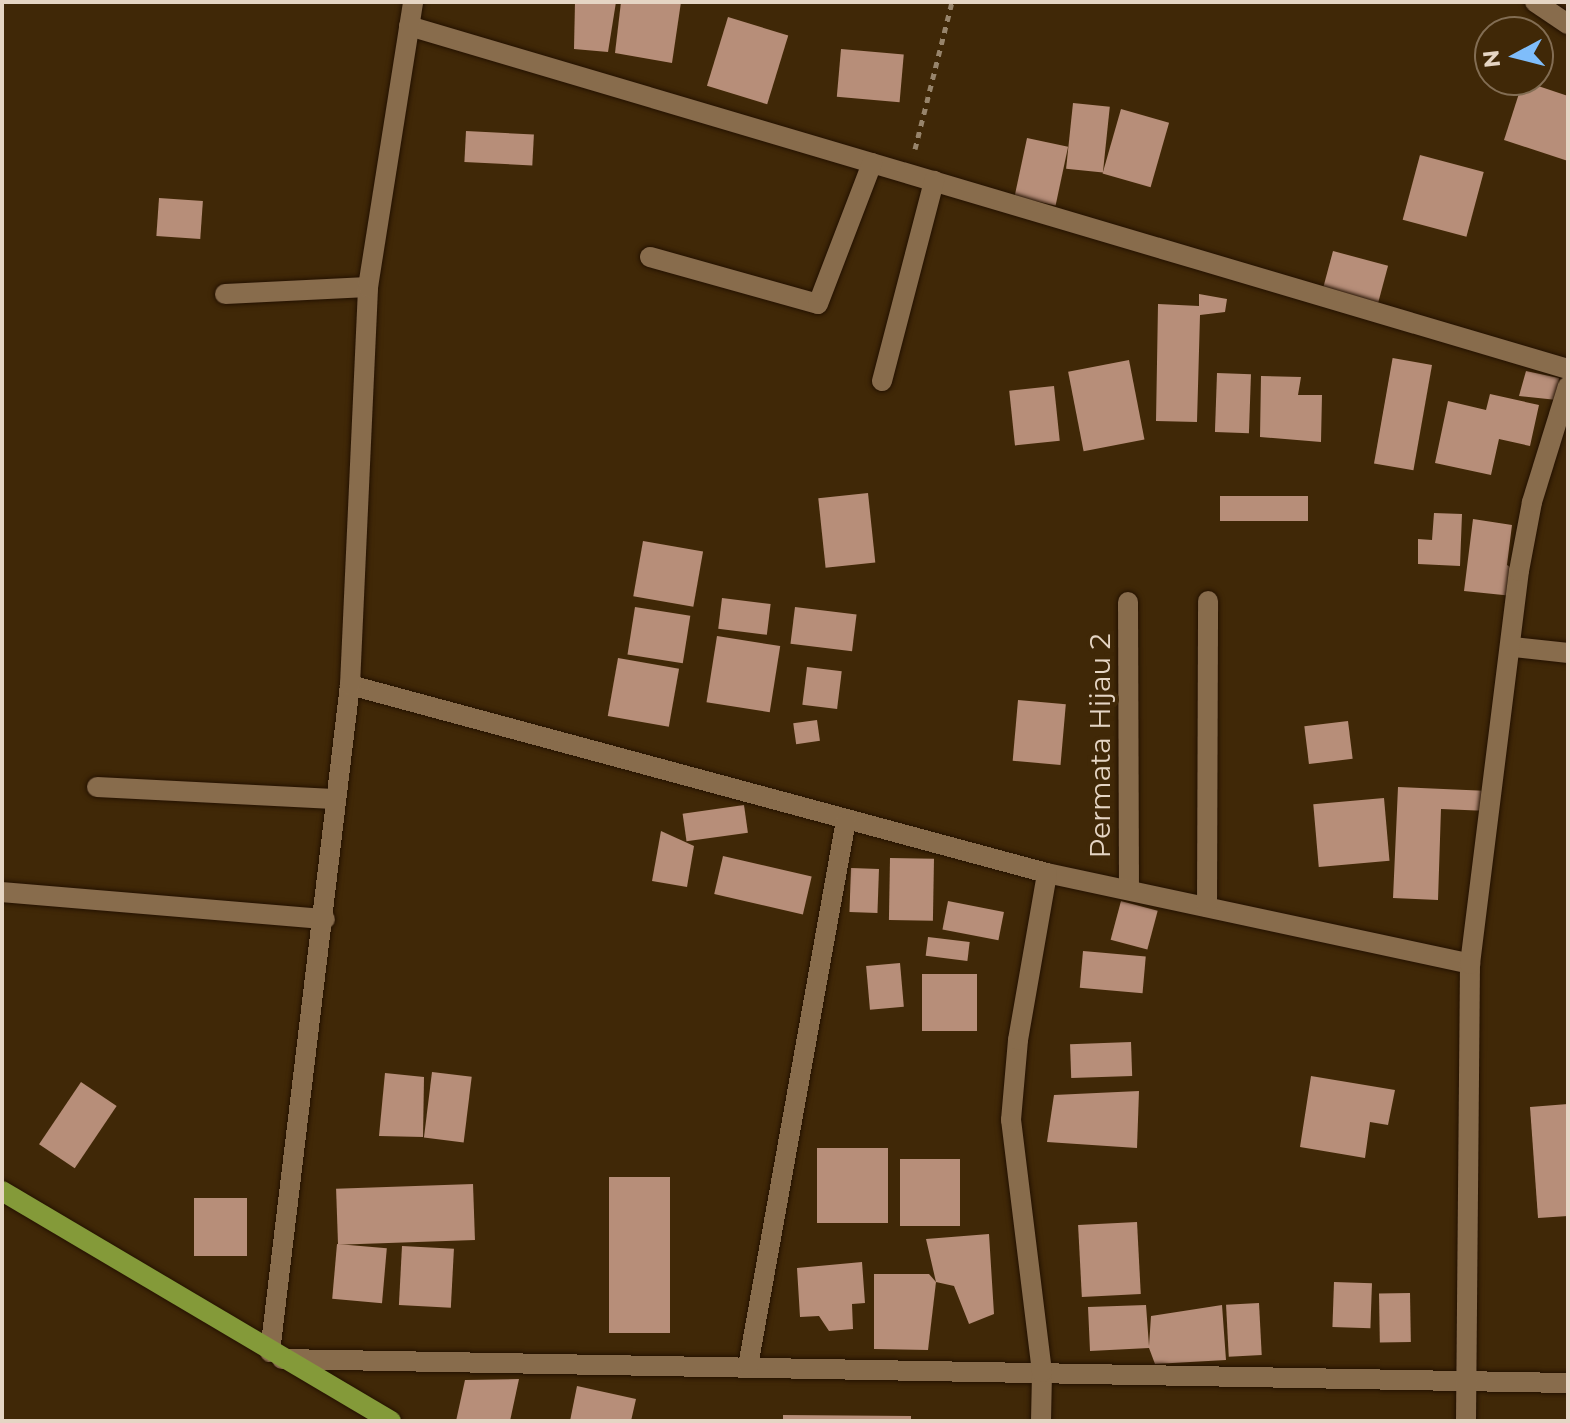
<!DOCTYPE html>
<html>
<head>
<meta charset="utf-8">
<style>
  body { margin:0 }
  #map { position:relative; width:1570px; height:1423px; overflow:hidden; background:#402807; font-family:Montserrat,sans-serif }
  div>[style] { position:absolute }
  .building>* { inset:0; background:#b78e79; transform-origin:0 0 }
  .path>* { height:5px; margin-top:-2.5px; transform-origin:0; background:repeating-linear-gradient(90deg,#97846b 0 6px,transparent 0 12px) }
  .roads { filter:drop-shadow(0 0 2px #231100) drop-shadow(0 0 2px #231100) }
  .minor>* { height:20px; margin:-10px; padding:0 10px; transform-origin:10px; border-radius:10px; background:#886c4c }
  .major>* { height:20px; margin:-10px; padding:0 10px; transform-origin:10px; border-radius:10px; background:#849a39 }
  span { translate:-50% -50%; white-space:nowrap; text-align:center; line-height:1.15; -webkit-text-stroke:8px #402807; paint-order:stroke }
  .street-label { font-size:28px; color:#e5d5c4 }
  .frame { position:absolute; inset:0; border:4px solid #e5d5c4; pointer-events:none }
  .north { position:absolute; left:1474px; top:16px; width:80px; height:80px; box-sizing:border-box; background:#402807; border:2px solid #826d53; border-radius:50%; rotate:263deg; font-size:22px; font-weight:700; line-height:32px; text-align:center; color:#e5d5c4 }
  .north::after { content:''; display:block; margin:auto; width:28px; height:36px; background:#7fbdfa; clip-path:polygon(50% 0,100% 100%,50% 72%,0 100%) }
</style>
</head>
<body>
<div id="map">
  <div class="building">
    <i style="clip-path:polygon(575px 2px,616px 2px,608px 52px,574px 49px)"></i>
    <i style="clip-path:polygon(621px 2px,681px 2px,672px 63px,615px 53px)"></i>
    <i style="left:728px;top:17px;width:63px;height:72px;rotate:17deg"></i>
    <i style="left:841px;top:49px;width:63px;height:48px;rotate:5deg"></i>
    <i style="clip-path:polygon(1523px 81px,1568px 96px,1568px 161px,1504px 140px)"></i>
    <i style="left:1073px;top:103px;width:37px;height:66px;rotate:6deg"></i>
    <i style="left:1121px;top:109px;width:50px;height:67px;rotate:16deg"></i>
    <i style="left:466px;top:131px;width:68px;height:31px;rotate:3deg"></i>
    <i style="left:1027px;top:138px;width:42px;height:60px;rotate:12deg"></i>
    <i style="left:1420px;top:155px;width:66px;height:67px;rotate:15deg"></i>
    <i style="left:159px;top:198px;width:44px;height:38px;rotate:4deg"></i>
    <i style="left:1333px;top:251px;width:57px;height:38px;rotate:15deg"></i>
    <i style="clip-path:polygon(1199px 294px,1227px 299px,1225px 312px,1200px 315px,1197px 422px,1156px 421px,1158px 304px,1199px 306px)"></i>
    <i style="left:1129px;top:360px;width:81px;height:62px;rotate:79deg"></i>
    <i style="left:1432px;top:365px;width:107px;height:40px;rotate:100deg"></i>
    <i style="clip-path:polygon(1526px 371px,1559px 378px,1557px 400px,1519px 396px)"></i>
    <i style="left:1217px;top:373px;width:34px;height:59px;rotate:2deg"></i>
    <i style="clip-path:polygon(1261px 376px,1301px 377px,1298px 395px,1322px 395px,1321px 442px,1260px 437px)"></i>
    <i style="left:1054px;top:386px;width:55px;height:45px;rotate:84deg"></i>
    <i style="clip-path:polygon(1490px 394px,1539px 405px,1530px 446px,1499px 439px,1491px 475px,1435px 463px,1448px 401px,1486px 410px)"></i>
    <i style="left:868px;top:493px;width:70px;height:50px;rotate:84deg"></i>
    <i style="left:1220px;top:496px;width:88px;height:25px"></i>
    <i style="clip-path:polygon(1434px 513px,1462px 514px,1460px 566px,1418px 564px,1418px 539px,1432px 540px)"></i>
    <i style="clip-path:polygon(1473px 519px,1512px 525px,1507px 565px,1516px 571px,1513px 596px,1464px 591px)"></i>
    <i style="left:643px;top:541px;width:61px;height:56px;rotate:10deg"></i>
    <i style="left:722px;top:598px;width:49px;height:31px;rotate:7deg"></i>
    <i style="left:635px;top:607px;width:56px;height:48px;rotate:9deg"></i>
    <i style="left:795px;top:607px;width:62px;height:37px;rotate:7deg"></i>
    <i style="left:717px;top:636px;width:64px;height:67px;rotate:9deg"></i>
    <i style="left:618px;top:658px;width:62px;height:59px;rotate:10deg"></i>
    <i style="left:807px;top:667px;width:35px;height:38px;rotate:7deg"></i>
    <i style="left:1018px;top:700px;width:48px;height:61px;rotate:5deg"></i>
    <i style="left:817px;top:720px;width:21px;height:24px;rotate:82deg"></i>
    <i style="left:1348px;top:721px;width:38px;height:44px;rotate:83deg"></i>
    <i style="clip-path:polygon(1398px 787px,1489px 791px,1488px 811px,1441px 809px,1438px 900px,1393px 898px)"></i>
    <i style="left:1384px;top:798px;width:63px;height:71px;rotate:85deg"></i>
    <i style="left:744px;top:805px;width:28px;height:62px;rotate:82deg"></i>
    <i style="clip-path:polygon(661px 831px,694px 846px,687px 887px,652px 881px)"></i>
    <i style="left:723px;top:856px;width:91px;height:39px;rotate:13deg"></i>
    <i style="left:890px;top:858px;width:44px;height:62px;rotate:1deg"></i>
    <i style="left:851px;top:868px;width:28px;height:44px;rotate:2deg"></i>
    <i style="left:948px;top:901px;width:57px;height:29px;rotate:11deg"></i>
    <i style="left:1121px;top:901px;width:38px;height:40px;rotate:15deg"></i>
    <i style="left:928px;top:937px;width:42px;height:19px;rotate:7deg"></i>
    <i style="left:1083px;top:951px;width:63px;height:37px;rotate:5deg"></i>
    <i style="left:900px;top:963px;width:44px;height:34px;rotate:85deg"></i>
    <i style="left:922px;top:974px;width:55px;height:57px"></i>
    <i style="left:1131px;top:1042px;width:34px;height:61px;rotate:88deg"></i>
    <i style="left:432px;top:1072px;width:40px;height:66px;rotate:7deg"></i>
    <i style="clip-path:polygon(385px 1073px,424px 1077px,423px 1137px,379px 1136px)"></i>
    <i style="clip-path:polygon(1311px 1076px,1395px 1090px,1388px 1125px,1370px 1122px,1365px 1158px,1300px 1147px)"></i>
    <i style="left:81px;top:1082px;width:43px;height:75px;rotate:34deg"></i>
    <i style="clip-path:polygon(1139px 1091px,1137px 1148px,1047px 1142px,1054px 1095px)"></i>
    <i style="clip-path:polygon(1568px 1104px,1568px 1216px,1538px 1218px,1530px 1107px)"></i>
    <i style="left:817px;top:1148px;width:71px;height:75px"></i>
    <i style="left:960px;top:1159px;width:67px;height:60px;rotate:90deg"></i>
    <i style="left:609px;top:1177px;width:61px;height:156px"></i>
    <i style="left:473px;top:1184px;width:56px;height:137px;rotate:88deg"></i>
    <i style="left:194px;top:1198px;width:53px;height:58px"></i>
    <i style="left:1137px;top:1222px;width:72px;height:59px;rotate:87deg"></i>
    <i style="clip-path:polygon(989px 1234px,994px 1314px,969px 1324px,954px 1286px,936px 1282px,926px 1239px)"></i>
    <i style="left:337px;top:1244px;width:50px;height:55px;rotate:5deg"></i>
    <i style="left:402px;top:1246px;width:52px;height:59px;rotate:3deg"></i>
    <i style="clip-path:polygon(862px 1262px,865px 1303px,852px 1304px,853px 1329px,829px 1331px,819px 1316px,800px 1317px,797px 1268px)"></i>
    <i style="clip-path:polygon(874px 1274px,929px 1274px,936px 1282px,928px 1350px,874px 1349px)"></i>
    <i style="left:1334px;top:1282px;width:38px;height:45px;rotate:2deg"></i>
    <i style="left:1410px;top:1293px;width:49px;height:31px;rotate:89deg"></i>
    <i style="left:1259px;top:1303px;width:52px;height:33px;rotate:87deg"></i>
    <i style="clip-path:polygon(1146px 1305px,1149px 1346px,1151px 1316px,1222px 1305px,1226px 1360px,1155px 1364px,1149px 1348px,1090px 1351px,1088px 1307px)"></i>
    <i style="clip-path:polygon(519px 1379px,510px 1421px,456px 1421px,465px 1380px)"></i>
    <i style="clip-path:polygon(577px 1386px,636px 1399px,631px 1421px,570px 1421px)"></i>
    <i style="clip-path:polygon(783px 1415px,911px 1416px,911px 1421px,783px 1421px)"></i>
  </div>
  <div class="path">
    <i style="left:915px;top:149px;width:152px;rotate:-75.9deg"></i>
  </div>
  <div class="roads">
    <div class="minor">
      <i style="left:1535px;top:2px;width:40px;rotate:34deg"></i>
      <i style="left:409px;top:26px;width:1209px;rotate:16.49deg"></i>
      <i style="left:650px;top:257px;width:174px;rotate:15.6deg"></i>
      <i style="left:818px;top:304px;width:151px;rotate:-69deg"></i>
      <i style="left:225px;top:294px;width:143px;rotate:-2.8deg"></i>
      <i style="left:882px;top:381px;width:207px;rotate:-75.4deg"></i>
      <i style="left:1128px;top:602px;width:288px;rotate:89.8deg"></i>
      <i style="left:1513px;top:647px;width:55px;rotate:6.2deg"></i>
      <i style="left:350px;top:685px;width:722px;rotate:15.1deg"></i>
      <i style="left:1047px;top:873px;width:433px;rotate:12.1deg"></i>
      <i style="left:97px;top:787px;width:237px;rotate:2.9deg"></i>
      <i style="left:2px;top:892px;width:324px;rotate:4.8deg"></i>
      <i style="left:1207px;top:907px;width:306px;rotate:-89.8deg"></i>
      <i style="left:270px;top:1352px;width:672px;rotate:-83.16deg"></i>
      <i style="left:350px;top:685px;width:398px;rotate:-87.4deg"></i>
      <i style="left:368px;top:287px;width:289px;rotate:-81deg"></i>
      <i style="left:282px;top:1359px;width:1286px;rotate:1.07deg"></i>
      <i style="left:748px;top:1366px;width:555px;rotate:-79.82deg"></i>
      <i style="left:1041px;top:1421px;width:49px;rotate:-88.8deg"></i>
      <i style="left:1042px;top:1372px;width:254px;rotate:-97deg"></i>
      <i style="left:1011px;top:1120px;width:80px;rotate:-85deg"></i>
      <i style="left:1018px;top:1040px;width:169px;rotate:-80.1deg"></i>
      <i style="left:1466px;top:1421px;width:457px;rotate:-89.5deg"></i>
      <i style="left:1470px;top:964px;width:396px;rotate:-82.9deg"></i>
      <i style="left:1519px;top:571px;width:70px;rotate:-79.3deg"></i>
      <i style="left:1532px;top:502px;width:121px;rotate:-72.8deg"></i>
    </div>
    <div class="major">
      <i style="left:2px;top:1191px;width:452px;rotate:30.6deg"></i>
    </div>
  </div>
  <div class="street-label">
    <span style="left:1100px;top:746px;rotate:-90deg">Permata Hijau 2</span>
  </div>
  <div class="frame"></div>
  <div class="north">N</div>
</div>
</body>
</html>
